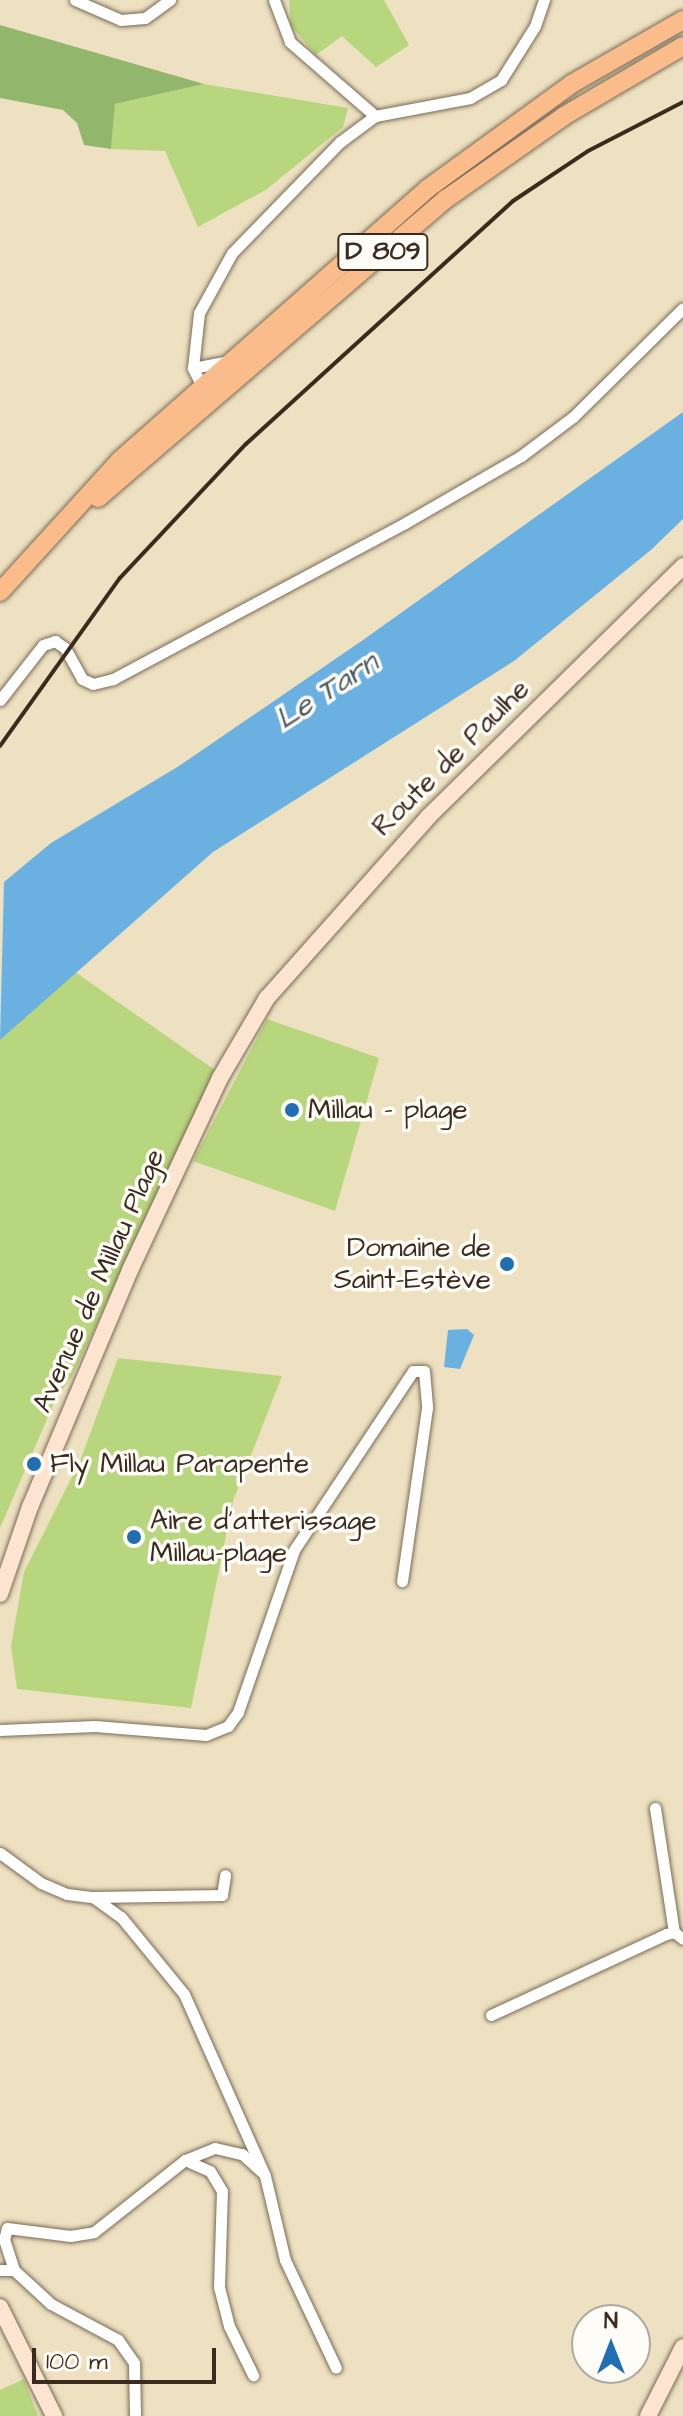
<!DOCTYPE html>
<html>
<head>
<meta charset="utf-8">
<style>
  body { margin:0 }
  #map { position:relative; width:683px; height:2416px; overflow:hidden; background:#ede1c1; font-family:"Architects Daughter",sans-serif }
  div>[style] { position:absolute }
  .green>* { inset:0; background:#b8d67d }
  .forest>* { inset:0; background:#92b76c }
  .water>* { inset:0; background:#6ab0e1 }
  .roads { filter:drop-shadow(0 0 2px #796a57) drop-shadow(0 0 2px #796a57) }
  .street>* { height:11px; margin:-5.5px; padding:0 5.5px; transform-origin:5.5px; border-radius:5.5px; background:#fff }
  .secondary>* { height:16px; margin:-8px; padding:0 8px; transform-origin:8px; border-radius:8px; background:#fde4d0 }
  .primary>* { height:18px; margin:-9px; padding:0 9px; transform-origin:9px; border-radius:9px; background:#f9bc8a }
  .rail>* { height:4px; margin:-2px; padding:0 2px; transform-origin:2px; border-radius:2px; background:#3b2a1e }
  .dots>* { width:22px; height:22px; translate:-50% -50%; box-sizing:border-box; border:4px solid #fdfcf7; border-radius:50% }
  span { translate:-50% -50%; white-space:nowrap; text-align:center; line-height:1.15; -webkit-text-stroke:7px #fdfcf7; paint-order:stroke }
  .shield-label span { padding:2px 6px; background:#fdfcf7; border:2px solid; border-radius:6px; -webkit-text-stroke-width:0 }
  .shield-label { font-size:26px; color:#3b2a1e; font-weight:700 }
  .street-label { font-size:28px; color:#3b2a1e }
  .poi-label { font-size:28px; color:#3b2a1e }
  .left { translate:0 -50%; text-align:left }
  .right { translate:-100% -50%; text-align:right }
  .water-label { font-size:30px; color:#4b5962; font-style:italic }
  .north { position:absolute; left:571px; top:2304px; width:80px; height:80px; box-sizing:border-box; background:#fdfcf7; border:2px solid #afa8a0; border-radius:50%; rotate:0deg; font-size:22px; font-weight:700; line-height:32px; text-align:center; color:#3b2a1e }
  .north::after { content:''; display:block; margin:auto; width:28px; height:36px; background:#1f6fb2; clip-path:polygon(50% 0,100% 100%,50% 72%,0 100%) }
  .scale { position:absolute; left:32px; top:2348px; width:184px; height:36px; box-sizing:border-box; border:4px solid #3b2a1e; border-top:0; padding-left:10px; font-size:24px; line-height:28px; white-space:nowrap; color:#3b2a1e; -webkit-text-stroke:6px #fdfcf7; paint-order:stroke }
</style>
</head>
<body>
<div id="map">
  <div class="green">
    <i style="clip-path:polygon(289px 0,384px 0,409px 45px,376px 67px,342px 36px,316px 55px,291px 26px)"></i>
    <i style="clip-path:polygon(204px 84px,348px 108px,343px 127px,267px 189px,198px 227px,165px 151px,111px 149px,115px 104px)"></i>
    <i style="clip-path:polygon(75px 972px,215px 1070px,72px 1377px,57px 1396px,0 1528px,0 1040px)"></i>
    <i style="clip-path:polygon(267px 1019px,379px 1058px,335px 1211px,193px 1161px)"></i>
    <i style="clip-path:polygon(118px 1358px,282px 1376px,233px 1501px,191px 1708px,17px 1689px,11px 1646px,24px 1572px,80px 1461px)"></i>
    <i style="clip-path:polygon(24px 2379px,38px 2416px,0 2416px,0 2390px)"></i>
  </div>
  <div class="forest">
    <i style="clip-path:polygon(0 25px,204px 84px,115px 104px,111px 149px,84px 145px,77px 123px,63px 110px,0 98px)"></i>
  </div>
  <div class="water">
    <i style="clip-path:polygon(683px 412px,683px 519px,652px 549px,514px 661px,213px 852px,0 1040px,4px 882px,51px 843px,179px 766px,363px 640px)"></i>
    <i style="clip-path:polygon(448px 1330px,467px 1329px,474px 1335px,460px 1369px,444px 1367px)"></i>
  </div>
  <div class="roads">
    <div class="street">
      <i style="left:75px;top:0;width:50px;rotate:23.5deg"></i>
      <i style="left:121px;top:20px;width:24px;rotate:-5deg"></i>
      <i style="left:145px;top:18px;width:31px;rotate:-36deg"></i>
      <i style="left:274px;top:0;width:45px;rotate:69.1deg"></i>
      <i style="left:290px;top:42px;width:113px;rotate:41deg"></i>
      <i style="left:193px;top:368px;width:36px;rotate:-11deg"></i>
      <i style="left:204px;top:390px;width:25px;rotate:-117deg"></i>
      <i style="left:193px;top:368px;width:55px;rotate:-83.8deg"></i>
      <i style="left:199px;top:313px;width:68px;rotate:-61.2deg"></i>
      <i style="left:232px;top:253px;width:155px;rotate:-45.8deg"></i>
      <i style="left:340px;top:142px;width:44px;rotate:-36.6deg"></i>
      <i style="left:375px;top:116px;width:97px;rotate:-10.7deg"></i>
      <i style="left:470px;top:98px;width:36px;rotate:-30deg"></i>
      <i style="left:501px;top:80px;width:64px;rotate:-57.8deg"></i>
      <i style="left:535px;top:26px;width:28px;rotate:-71deg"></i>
      <i style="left:0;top:700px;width:70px;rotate:-52deg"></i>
      <i style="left:43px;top:645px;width:13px;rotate:-18deg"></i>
      <i style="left:55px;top:641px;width:12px;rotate:35deg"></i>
      <i style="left:65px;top:648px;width:35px;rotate:61deg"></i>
      <i style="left:82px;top:679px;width:12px;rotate:24deg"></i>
      <i style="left:93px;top:684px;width:21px;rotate:-14deg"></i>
      <i style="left:113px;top:679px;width:331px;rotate:-28.1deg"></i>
      <i style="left:405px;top:523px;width:134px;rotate:-30deg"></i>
      <i style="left:521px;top:456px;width:66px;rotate:-37deg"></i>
      <i style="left:574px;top:416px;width:153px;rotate:-44.7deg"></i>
      <i style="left:0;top:1730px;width:95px;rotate:-2.4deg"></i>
      <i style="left:95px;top:1726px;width:111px;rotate:4.6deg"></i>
      <i style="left:206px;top:1735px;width:24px;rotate:-22deg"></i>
      <i style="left:228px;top:1726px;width:17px;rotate:-54deg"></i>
      <i style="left:238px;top:1712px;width:171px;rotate:-70.9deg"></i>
      <i style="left:294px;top:1550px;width:215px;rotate:-56.4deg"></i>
      <i style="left:413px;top:1371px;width:11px"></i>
      <i style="left:424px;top:1371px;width:37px;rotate:85deg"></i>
      <i style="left:427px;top:1408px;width:175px;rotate:98.2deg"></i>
      <i style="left:655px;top:1808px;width:125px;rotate:81.3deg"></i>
      <i style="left:0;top:1853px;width:51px;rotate:36.2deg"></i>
      <i style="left:41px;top:1883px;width:28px;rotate:23deg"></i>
      <i style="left:67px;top:1894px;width:26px;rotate:7deg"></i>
      <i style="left:93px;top:1897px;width:34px;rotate:36deg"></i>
      <i style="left:121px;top:1917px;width:99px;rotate:50.7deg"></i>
      <i style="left:184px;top:1994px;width:199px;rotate:66deg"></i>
      <i style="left:265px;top:2176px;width:86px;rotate:76.6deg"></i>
      <i style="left:285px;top:2260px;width:119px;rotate:64.7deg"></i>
      <i style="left:93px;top:1897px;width:129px;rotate:-0.9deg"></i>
      <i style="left:222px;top:1895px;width:20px;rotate:-81deg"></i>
      <i style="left:491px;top:2015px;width:193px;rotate:-24.8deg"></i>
      <i style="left:666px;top:1934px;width:8px;rotate:-14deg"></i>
      <i style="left:674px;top:1932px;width:11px;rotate:38deg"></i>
      <i style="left:185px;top:2160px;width:27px;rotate:24deg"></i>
      <i style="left:210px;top:2171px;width:23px;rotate:59deg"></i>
      <i style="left:222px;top:2191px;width:96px;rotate:91.8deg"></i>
      <i style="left:219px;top:2287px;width:40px;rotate:75.6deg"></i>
      <i style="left:229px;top:2326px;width:55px;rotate:63.9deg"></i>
      <i style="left:0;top:2270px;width:14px"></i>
      <i style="left:14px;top:2270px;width:32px;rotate:-108deg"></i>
      <i style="left:4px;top:2240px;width:12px;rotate:-76deg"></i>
      <i style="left:7px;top:2228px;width:64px;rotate:7.2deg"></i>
      <i style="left:70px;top:2236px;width:24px;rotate:-9deg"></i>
      <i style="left:94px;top:2232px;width:116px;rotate:-38.4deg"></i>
      <i style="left:185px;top:2160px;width:32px;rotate:-22deg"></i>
      <i style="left:215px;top:2148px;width:28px;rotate:13deg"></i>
      <i style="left:242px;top:2154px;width:27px;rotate:42deg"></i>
      <i style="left:14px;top:2270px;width:50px;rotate:42.6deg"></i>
      <i style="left:51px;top:2304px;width:76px;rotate:28.2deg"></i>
      <i style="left:118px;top:2340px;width:28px;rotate:55deg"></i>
      <i style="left:134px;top:2363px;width:53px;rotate:88.9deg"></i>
    </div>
    <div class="secondary">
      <i style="left:0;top:1594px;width:92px;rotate:-71deg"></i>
      <i style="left:30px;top:1507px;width:259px;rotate:-67.1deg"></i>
      <i style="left:131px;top:1268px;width:210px;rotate:-64.9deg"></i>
      <i style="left:220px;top:1078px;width:93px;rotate:-59.6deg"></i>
      <i style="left:267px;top:998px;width:242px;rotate:-48.3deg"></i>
      <i style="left:428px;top:817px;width:358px;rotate:-44.5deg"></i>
      <i style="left:0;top:2307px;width:122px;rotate:63.6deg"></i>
      <i style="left:648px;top:2416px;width:77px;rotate:-63.1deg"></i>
    </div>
    <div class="primary">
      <i style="left:98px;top:498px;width:459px;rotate:-40.7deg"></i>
      <i style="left:446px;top:199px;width:144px;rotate:-35.1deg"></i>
      <i style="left:564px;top:116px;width:138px;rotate:-30.5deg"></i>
      <i style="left:0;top:592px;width:178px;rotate:-47.7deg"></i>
      <i style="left:120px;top:460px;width:409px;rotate:-41.4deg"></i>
      <i style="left:427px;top:189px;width:180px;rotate:-36deg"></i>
      <i style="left:573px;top:83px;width:127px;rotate:-29.8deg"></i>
    </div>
  </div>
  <div class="rail">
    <i style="left:0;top:746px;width:206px;rotate:-54.5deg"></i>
    <i style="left:120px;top:578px;width:184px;rotate:-46.8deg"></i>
    <i style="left:246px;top:444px;width:361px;rotate:-42.3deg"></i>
    <i style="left:513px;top:201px;width:90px;rotate:-33.7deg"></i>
    <i style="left:588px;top:151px;width:107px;rotate:-27.3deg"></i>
  </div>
  <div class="dots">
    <i style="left:292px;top:1110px;background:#1f6fb2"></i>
    <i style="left:507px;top:1264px;background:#1f6fb2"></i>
    <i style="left:34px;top:1464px;background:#1f6fb2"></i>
    <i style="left:134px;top:1537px;background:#1f6fb2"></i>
  </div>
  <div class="shield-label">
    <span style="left:383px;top:252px">D 809</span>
  </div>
  <div class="street-label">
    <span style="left:451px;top:758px;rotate:-45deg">Route de Paulhe</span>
    <span style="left:99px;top:1281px;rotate:-66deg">Avenue de Millau Plage</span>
  </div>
  <div class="poi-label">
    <span class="left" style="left:308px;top:1110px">Millau - plage</span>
    <span class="right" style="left:491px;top:1264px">Domaine de<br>Saint-Estève</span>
    <span class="left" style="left:50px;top:1464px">Fly Millau Parapente</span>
    <span class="left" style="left:150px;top:1537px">Aire d'atterissage<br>Millau-plage</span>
  </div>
  <div class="water-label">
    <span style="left:327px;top:691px;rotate:-33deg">Le Tarn</span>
  </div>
  <div class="north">N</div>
  <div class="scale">100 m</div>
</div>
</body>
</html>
